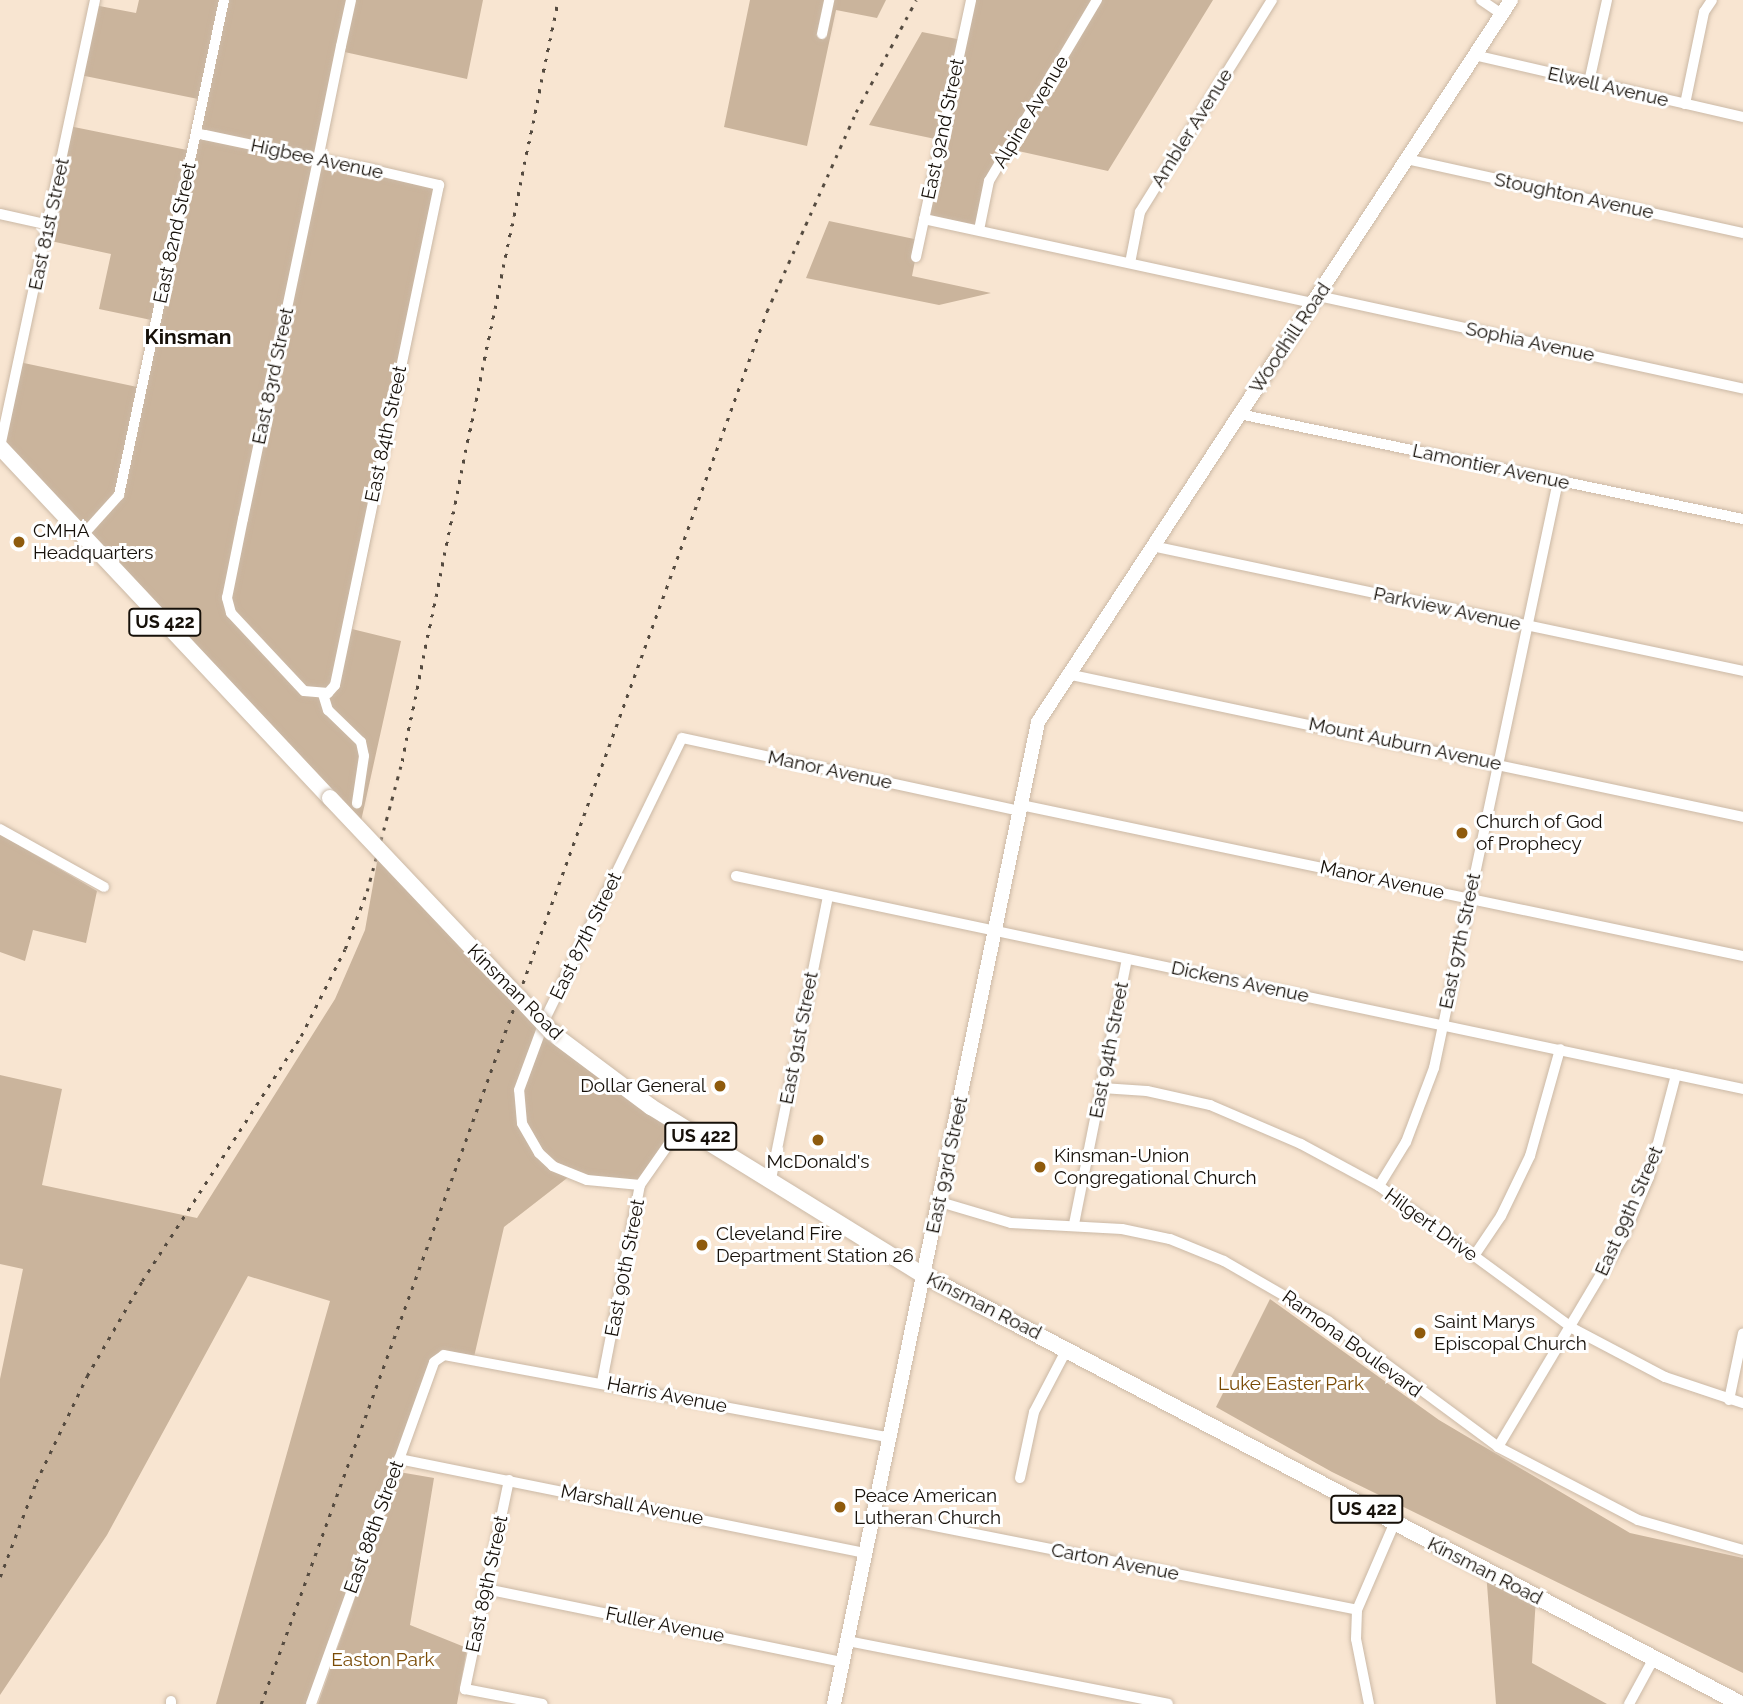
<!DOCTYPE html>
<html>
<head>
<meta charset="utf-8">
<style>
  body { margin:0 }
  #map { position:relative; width:1743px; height:1704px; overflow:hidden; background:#f8e5d1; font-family:Raleway,sans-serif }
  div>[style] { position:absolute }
  .green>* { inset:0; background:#cab49c }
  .roads { filter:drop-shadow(0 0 2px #cbb9a6) drop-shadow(0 0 2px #cbb9a6) }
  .minor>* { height:10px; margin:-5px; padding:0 5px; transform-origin:5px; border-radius:5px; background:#fff }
  .secondary>* { height:14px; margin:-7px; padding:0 7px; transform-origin:7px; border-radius:7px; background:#fff }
  .primary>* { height:16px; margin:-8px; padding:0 8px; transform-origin:8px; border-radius:8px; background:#fff }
  .rail>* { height:2.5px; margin-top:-1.25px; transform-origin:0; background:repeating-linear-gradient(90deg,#554b40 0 3.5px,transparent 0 10.5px) }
  .bridges { filter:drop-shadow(0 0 2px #cbb9a6) drop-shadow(0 0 2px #cbb9a6) }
  .primary-bridge>* { height:16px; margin:-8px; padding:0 8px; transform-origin:8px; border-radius:8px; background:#fff }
  .dots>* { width:19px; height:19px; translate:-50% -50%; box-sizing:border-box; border:4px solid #fff; border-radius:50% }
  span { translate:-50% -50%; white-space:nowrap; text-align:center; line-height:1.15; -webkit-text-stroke:6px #fff; paint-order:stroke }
  .shield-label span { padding:2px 5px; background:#fff; border:2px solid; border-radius:5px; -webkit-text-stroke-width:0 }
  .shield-label { font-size:18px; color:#161009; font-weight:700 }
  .street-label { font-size:19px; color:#161009 }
  .poi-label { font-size:19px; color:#161009 }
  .left { translate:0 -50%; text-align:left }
  .right { translate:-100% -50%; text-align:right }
  .park-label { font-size:19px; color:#7a4b05 }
  .neighbourhood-label { font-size:21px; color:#161009; font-weight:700 }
</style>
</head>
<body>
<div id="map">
  <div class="green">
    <i style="clip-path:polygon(139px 0,483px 0,467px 79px,340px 51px,318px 159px,444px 185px,352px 629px,401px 641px,359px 830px,0 447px,19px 362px,142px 388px,156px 321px,99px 309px,111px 254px,46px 240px,69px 126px,192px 151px,203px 100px,80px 75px,94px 5px,136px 13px)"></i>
    <i style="clip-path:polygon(750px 0,886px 0,877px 18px,836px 10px,807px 146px,724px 127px)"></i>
    <i style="clip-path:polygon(971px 0,1213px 0,1108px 171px,1009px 149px,989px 181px,979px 230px,924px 219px,940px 140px,869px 125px,922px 32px,962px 40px)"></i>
    <i style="clip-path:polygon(829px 221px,919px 240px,912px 276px,991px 293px,939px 305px,806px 278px)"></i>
    <i style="clip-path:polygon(0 834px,97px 891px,86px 943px,33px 930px,25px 961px,0 952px)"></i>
    <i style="clip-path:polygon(379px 851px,552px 1033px,682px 1125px,640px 1185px,571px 1175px,504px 1227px,474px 1357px,458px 1354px,434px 1362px,311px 1704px,216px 1704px,330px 1301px,248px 1276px,107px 1535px,0 1695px,0 1379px,23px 1269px,0 1264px,0 1075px,62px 1089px,42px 1185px,197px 1218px,335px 999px,365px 930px)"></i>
    <i style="clip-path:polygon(1270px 1299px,1439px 1420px,1630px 1533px,1743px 1558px,1743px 1673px,1332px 1472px,1216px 1407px)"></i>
    <i style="clip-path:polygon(399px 1472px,434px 1478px,410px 1625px,467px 1648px,457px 1704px,318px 1704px)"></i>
    <i style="clip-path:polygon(1486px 1571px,1536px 1597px,1532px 1663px,1607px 1704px,1496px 1704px)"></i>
  </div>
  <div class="roads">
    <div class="minor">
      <i style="left:1481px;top:0;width:25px;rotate:34deg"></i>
      <i style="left:822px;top:34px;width:35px;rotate:-78deg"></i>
      <i style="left:1474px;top:55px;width:276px;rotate:13deg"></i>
      <i style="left:1589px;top:82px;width:84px;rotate:-77.6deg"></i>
      <i style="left:1685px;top:104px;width:94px;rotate:-78.3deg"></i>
      <i style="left:1704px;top:12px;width:14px;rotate:-56deg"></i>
      <i style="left:196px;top:133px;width:9px;rotate:13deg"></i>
      <i style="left:205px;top:135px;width:106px;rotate:11.9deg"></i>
      <i style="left:309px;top:157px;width:18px;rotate:13deg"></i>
      <i style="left:327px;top:161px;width:48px;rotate:10.8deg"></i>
      <i style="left:374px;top:170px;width:67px;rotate:13deg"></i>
      <i style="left:439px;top:185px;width:511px;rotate:101.75deg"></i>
      <i style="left:335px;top:685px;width:11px;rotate:131deg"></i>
      <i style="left:328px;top:693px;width:24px;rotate:-175deg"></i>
      <i style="left:304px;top:691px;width:107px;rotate:-133.1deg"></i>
      <i style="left:231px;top:613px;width:16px;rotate:-105deg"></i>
      <i style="left:227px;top:598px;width:81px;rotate:-78.6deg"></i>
      <i style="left:243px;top:519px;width:368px;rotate:-78.2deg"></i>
      <i style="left:318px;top:159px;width:115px;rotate:-78.5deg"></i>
      <i style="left:341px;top:46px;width:47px;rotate:-77.7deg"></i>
      <i style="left:1406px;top:159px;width:345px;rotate:12.4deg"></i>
      <i style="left:0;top:214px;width:50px;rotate:12.7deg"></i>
      <i style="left:924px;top:219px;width:398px;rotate:12.2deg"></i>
      <i style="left:979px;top:230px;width:50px;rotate:-78.5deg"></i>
      <i style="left:989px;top:181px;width:211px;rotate:-59.2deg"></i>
      <i style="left:916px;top:257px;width:263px;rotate:-77.9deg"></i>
      <i style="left:1130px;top:263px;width:52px;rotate:-78.9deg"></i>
      <i style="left:1140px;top:212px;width:250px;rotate:-58.1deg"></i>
      <i style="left:1318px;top:296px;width:435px;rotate:12.3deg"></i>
      <i style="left:1239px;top:414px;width:515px;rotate:11.77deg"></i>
      <i style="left:0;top:447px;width:457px;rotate:-78deg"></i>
      <i style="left:83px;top:535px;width:54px;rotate:-48deg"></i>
      <i style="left:119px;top:495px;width:506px;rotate:-78.02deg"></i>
      <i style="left:1152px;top:546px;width:604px;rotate:11.94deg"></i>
      <i style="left:1067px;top:674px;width:691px;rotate:11.94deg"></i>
      <i style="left:323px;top:694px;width:17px;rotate:73deg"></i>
      <i style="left:328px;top:710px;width:46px;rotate:44.1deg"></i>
      <i style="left:361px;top:742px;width:14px;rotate:78deg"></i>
      <i style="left:364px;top:756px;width:48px;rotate:98.5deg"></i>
      <i style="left:1021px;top:805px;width:738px;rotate:11.81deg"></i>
      <i style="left:0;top:829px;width:119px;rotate:29.1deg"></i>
      <i style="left:736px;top:876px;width:1029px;rotate:11.94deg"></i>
      <i style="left:1102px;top:1088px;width:45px;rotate:3.8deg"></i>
      <i style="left:1147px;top:1091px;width:65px;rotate:12.5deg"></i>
      <i style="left:1210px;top:1105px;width:99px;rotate:23.2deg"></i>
      <i style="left:1301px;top:1144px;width:89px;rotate:28.3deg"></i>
      <i style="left:1379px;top:1186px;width:240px;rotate:36.3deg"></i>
      <i style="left:1572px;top:1328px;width:105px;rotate:27.8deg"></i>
      <i style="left:1665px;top:1377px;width:82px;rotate:18.4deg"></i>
      <i style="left:771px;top:1179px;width:288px;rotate:-78.6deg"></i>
      <i style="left:640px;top:1185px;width:53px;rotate:-174.6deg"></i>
      <i style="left:587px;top:1180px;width:37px;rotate:-158deg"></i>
      <i style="left:553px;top:1166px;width:19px;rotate:-137deg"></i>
      <i style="left:539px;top:1153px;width:34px;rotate:-120deg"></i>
      <i style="left:522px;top:1123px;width:33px;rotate:-95deg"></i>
      <i style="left:519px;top:1090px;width:78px;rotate:-69.7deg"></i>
      <i style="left:546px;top:1017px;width:310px;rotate:-64deg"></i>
      <i style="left:682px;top:738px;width:346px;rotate:12.2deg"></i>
      <i style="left:1379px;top:1186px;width:52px;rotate:-58.5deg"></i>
      <i style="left:1406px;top:1142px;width:79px;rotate:-69.3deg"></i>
      <i style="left:1434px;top:1068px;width:600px;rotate:-78.07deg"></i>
      <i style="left:940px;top:1202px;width:74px;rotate:16.5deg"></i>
      <i style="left:1011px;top:1223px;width:111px;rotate:3.1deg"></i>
      <i style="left:1122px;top:1229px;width:49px;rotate:11.8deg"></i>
      <i style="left:1170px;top:1239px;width:58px;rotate:22.2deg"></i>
      <i style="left:1224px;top:1261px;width:120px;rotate:30deg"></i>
      <i style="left:1328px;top:1321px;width:212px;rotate:36.5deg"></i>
      <i style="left:1498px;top:1447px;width:158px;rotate:27.5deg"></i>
      <i style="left:1638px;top:1520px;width:109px;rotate:15.9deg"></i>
      <i style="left:1074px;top:1224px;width:270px;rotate:-78.7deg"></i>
      <i style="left:1474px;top:1256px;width:48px;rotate:-56deg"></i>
      <i style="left:1501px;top:1216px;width:67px;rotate:-64.2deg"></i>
      <i style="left:1530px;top:1156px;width:111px;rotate:-74.3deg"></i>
      <i style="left:602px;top:1382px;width:201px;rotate:-79.1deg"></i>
      <i style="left:640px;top:1185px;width:73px;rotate:-55deg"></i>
      <i style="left:1729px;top:1400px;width:68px;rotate:-78.2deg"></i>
      <i style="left:1498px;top:1447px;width:244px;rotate:-59.2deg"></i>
      <i style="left:1623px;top:1237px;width:65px;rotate:-66.6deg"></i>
      <i style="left:1649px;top:1177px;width:106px;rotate:-75.2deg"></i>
      <i style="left:399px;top:1459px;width:476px;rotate:11.4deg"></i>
      <i style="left:1020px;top:1478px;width:67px;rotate:-78deg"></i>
      <i style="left:1034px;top:1412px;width:71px;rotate:-62.4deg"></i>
      <i style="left:509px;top:1480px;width:214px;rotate:101.9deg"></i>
      <i style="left:465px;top:1689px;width:79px;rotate:10.9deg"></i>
      <i style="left:874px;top:1514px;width:492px;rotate:11.2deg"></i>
      <i style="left:486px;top:1589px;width:364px;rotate:11.6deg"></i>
      <i style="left:848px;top:1641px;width:326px;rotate:11.1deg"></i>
      <i style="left:171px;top:1704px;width:3px;rotate:-90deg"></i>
      <i style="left:311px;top:1704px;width:363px;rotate:-70.2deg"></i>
      <i style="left:434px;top:1362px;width:12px;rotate:-35deg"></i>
      <i style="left:444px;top:1355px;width:454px;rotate:10.5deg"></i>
      <i style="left:1369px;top:1704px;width:66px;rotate:-101.3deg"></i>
      <i style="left:1356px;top:1639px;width:29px;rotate:-88deg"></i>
      <i style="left:1357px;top:1610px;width:94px;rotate:-66.7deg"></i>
      <i style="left:1629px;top:1704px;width:52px;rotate:-61.5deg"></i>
    </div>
    <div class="secondary">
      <i style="left:834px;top:1704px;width:1003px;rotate:-78.26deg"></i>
      <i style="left:1038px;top:722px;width:863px;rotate:-56.77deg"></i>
    </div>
    <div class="primary">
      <i style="left:0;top:447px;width:482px;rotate:46.8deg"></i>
      <i style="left:552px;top:1033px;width:124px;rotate:36.8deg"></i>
      <i style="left:651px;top:1107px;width:320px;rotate:31.7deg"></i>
      <i style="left:923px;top:1275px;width:924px;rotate:27.67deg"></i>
    </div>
  </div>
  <div class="rail">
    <i style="left:0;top:1577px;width:102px;rotate:-69.2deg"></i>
    <i style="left:36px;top:1482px;width:118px;rotate:-64.3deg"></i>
    <i style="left:87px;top:1376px;width:110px;rotate:-59.9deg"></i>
    <i style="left:142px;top:1281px;width:292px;rotate:-57deg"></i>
    <i style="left:301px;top:1036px;width:97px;rotate:-63.2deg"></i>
    <i style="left:345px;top:949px;width:62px;rotate:-69.2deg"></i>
    <i style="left:367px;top:891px;width:135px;rotate:-74.9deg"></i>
    <i style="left:402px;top:761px;width:777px;rotate:-78.42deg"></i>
    <i style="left:261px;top:1704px;width:1482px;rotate:-70.04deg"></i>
    <i style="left:767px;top:311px;width:218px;rotate:-65.9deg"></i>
    <i style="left:856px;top:112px;width:127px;rotate:-61.8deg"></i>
  </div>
  <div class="bridges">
    <div class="primary-bridge">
      <i style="left:330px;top:798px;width:323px;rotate:46.6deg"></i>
    </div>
  </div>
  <div class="dots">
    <i style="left:19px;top:542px;background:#8f5b0d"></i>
    <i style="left:1462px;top:833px;background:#8f5b0d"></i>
    <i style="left:720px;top:1086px;background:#8f5b0d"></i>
    <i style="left:818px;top:1140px;background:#8f5b0d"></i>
    <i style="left:1040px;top:1167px;background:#8f5b0d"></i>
    <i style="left:702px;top:1245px;background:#8f5b0d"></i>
    <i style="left:1420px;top:1333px;background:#8f5b0d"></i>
    <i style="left:840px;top:1507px;background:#8f5b0d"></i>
  </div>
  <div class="shield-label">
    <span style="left:165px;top:622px">US 422</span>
    <span style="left:701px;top:1136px">US 422</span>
    <span style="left:1367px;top:1509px">US 422</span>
  </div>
  <div class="street-label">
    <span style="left:1608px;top:87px;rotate:13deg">Elwell Avenue</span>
    <span style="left:1031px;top:112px;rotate:-59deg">Alpine Avenue</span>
    <span style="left:1192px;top:128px;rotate:-58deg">Ambler Avenue</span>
    <span style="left:943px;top:129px;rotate:-78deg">East 92nd Street</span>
    <span style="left:317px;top:159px;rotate:12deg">Higbee Avenue</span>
    <span style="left:1574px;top:196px;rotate:12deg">Stoughton Avenue</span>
    <span style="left:49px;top:224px;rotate:-78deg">East 81st Street</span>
    <span style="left:175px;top:233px;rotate:-78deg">East 82nd Street</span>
    <span style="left:1290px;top:338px;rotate:-56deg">Woodhill Road</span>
    <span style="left:1530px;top:342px;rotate:12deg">Sophia Avenue</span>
    <span style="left:273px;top:376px;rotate:-78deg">East 83rd Street</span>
    <span style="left:386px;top:434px;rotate:-78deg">East 84th Street</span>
    <span style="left:1491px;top:467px;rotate:12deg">Lamontier Avenue</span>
    <span style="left:1447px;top:609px;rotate:12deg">Parkview Avenue</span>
    <span style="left:1405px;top:744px;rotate:12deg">Mount Auburn Avenue</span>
    <span style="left:830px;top:770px;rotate:12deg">Manor Avenue</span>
    <span style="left:1382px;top:880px;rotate:12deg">Manor Avenue</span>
    <span style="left:586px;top:936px;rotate:-64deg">East 87th Street</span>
    <span style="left:1460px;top:941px;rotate:-78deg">East 97th Street</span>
    <span style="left:1240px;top:982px;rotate:12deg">Dickens Avenue</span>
    <span style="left:515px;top:992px;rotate:45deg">Kinsman Road</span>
    <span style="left:799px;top:1038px;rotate:-79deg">East 91st Street</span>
    <span style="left:1109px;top:1050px;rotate:-79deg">East 94th Street</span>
    <span style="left:947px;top:1165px;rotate:-78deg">East 93rd Street</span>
    <span style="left:1629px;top:1211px;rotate:-66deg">East 99th Street</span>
    <span style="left:1431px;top:1225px;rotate:36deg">Hilgert Drive</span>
    <span style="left:625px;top:1268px;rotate:-79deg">East 90th Street</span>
    <span style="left:984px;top:1306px;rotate:27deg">Kinsman Road</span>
    <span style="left:1352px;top:1344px;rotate:36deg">Ramona Boulevard</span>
    <span style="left:667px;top:1395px;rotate:11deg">Harris Avenue</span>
    <span style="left:632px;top:1505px;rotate:11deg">Marshall Avenue</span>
    <span style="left:374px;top:1527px;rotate:-70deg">East 88th Street</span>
    <span style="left:1115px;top:1562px;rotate:11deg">Carton Avenue</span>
    <span style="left:1485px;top:1571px;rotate:27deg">Kinsman Road</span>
    <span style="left:487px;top:1584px;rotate:-78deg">East 89th Street</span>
    <span style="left:665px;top:1625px;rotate:11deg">Fuller Avenue</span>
  </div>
  <div class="poi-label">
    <span class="left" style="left:33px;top:542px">CMHA<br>Headquarters</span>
    <span class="left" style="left:1476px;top:833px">Church of God<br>of Prophecy</span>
    <span class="right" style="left:706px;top:1086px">Dollar General</span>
    <span class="left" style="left:1054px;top:1167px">Kinsman-Union<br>Congregational Church</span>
    <span style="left:818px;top:1162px">McDonald's</span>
    <span class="left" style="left:716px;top:1245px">Cleveland Fire<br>Department Station 26</span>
    <span class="left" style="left:1434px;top:1333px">Saint Marys<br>Episcopal Church</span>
    <span class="left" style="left:854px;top:1507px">Peace American<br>Lutheran Church</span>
  </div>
  <div class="park-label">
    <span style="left:1291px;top:1384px">Luke Easter Park</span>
    <span style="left:383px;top:1660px">Easton Park</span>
  </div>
  <div class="neighbourhood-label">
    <span style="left:188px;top:337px">Kinsman</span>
  </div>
</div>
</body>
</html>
